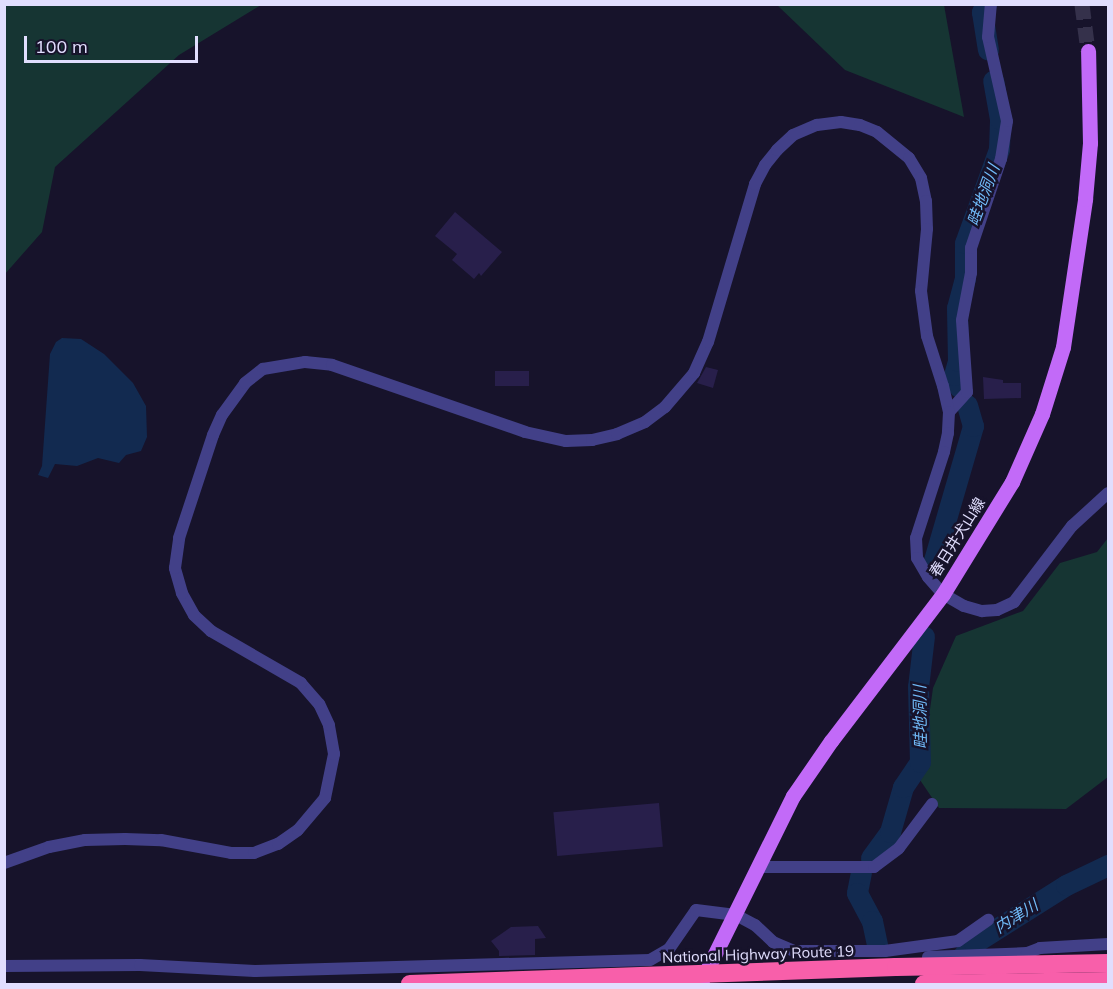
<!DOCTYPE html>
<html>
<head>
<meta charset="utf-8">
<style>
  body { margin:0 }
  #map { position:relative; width:1113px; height:989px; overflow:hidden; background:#17132b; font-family:Mulish,"Noto Sans JP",sans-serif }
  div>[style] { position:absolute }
  .green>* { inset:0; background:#163533 }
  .water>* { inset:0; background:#122a50 }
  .river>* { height:21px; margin:-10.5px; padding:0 10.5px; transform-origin:10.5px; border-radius:10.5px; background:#122a50 }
  .building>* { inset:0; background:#281f4b; transform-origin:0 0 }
  .major-tunnel>* { height:15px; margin-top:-7.5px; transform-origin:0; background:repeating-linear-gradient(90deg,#35314b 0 15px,transparent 0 23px) }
  .minor>* { height:12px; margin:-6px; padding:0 6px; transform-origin:6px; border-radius:6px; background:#424088 }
  .major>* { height:15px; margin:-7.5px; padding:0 7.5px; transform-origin:7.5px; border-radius:7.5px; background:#c26af8 }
  .highway>* { height:18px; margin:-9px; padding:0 9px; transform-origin:9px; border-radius:9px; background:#f85faa }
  span { translate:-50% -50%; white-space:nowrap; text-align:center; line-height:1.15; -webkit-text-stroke:5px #17132b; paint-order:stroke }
  .street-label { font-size:15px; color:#e1defe }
  .water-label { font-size:16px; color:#71bbf9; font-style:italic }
  .frame { position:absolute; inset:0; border:6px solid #e1defe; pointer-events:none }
  .scale { position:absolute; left:24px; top:36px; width:174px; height:27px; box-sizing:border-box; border:3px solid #e1defe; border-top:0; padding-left:8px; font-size:18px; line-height:21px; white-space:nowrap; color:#e1defe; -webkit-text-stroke:4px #17132b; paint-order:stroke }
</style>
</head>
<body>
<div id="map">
  <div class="green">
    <i style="clip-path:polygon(5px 5px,261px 5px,179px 55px,55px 167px,42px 232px,5px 274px)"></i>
    <i style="clip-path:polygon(777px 5px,944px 5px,964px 117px,845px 70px)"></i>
    <i style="clip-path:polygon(1108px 538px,1108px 777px,1066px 809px,939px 808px,920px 780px,933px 688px,956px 636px,1023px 611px,1060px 563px,1097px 552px)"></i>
  </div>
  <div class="water">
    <i style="clip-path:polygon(62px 338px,81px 339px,104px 354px,133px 383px,146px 406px,147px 437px,141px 451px,126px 455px,119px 463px,98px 458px,77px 466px,55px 464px,48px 478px,38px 475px,42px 466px,50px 354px,56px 342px)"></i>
  </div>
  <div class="river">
    <i style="left:986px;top:4px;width:9px;rotate:117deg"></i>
    <i style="left:982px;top:12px;width:38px;rotate:81deg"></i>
    <i style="left:959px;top:387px;width:13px;rotate:-113deg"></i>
    <i style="left:954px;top:375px;width:15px;rotate:-74deg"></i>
    <i style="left:958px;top:361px;width:53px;rotate:-91.1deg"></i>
    <i style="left:957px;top:308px;width:31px;rotate:-75deg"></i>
    <i style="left:965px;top:278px;width:35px;rotate:-90deg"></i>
    <i style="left:965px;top:243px;width:100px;rotate:-70.1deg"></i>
    <i style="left:999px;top:149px;width:30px;rotate:-88deg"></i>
    <i style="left:1000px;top:119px;width:39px;rotate:-100deg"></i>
    <i style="left:932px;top:567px;width:147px;rotate:-73.8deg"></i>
    <i style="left:973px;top:426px;width:22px;rotate:-106deg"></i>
    <i style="left:871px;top:858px;width:32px;rotate:-54deg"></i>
    <i style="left:890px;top:832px;width:47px;rotate:-73.9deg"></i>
    <i style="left:903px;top:787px;width:30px;rotate:-56deg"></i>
    <i style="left:920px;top:762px;width:75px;rotate:-91.5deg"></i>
    <i style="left:918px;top:687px;width:51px;rotate:-83.3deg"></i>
    <i style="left:861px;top:872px;width:21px;rotate:101deg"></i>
    <i style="left:857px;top:893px;width:32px;rotate:62deg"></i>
    <i style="left:872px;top:921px;width:25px;rotate:78deg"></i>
    <i style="left:950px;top:970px;width:36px;rotate:-48deg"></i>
    <i style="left:974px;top:943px;width:109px;rotate:-32.2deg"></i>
    <i style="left:1066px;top:885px;width:47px;rotate:-25.5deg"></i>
  </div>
  <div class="building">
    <i style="clip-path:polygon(455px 212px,502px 252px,481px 276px,479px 273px,474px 279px,452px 260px,457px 254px,435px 236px)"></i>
    <i style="clip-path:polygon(706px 367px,718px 370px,713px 388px,697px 383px)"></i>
    <i style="left:529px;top:371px;width:15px;height:34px;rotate:90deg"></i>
    <i style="clip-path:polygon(983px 377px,1003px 380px,1003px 383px,1021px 383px,1021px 398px,984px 399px)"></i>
    <i style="left:659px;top:803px;width:44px;height:106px;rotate:85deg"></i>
    <i style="clip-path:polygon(538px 926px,546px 938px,535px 939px,535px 955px,499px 956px,499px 951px,491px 941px,511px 927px)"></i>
  </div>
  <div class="major-tunnel">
    <i style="left:1082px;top:4px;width:47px;rotate:82.7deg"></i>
  </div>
  <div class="minor">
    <i style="left:949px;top:412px;width:27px;rotate:-48deg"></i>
    <i style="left:967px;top:392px;width:72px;rotate:-94deg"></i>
    <i style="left:962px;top:320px;width:48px;rotate:-79.2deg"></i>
    <i style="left:971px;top:273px;width:25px;rotate:-90deg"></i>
    <i style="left:971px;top:248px;width:94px;rotate:-71.4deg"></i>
    <i style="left:1001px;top:159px;width:38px;rotate:-81deg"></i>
    <i style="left:1007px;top:121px;width:86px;rotate:-102.7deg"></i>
    <i style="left:988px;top:37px;width:33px;rotate:-85deg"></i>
    <i style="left:4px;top:863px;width:48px;rotate:-19.6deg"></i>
    <i style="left:49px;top:847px;width:37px;rotate:-11deg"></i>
    <i style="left:85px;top:840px;width:40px;rotate:-1.4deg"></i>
    <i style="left:125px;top:839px;width:36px;rotate:2deg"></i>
    <i style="left:161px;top:840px;width:71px;rotate:10.5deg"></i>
    <i style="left:231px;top:853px;width:23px"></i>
    <i style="left:254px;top:853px;width:26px;rotate:-21deg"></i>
    <i style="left:278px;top:844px;width:24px;rotate:-35deg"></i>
    <i style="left:298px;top:830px;width:42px;rotate:-49.8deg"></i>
    <i style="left:325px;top:798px;width:45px;rotate:-78.4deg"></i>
    <i style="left:334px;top:754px;width:29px;rotate:-100deg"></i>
    <i style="left:329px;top:725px;width:23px;rotate:-115deg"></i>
    <i style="left:319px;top:704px;width:28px;rotate:-131deg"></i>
    <i style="left:301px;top:683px;width:104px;rotate:-150deg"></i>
    <i style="left:211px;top:631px;width:23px;rotate:-137deg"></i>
    <i style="left:194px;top:615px;width:25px;rotate:-119deg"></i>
    <i style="left:182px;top:593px;width:26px;rotate:-106deg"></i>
    <i style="left:175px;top:568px;width:30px;rotate:-82deg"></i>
    <i style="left:179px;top:538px;width:108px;rotate:-71.7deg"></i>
    <i style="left:213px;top:435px;width:22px;rotate:-66deg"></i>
    <i style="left:222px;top:415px;width:39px;rotate:-54deg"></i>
    <i style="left:245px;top:383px;width:23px;rotate:-38deg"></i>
    <i style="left:263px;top:369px;width:43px;rotate:-9.5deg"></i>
    <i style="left:305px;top:362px;width:27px;rotate:6deg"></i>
    <i style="left:332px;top:365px;width:204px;rotate:19.1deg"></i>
    <i style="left:525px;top:432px;width:42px;rotate:12.4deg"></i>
    <i style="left:566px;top:441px;width:26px;rotate:-2deg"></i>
    <i style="left:592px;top:440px;width:26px;rotate:-13deg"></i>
    <i style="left:617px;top:434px;width:30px;rotate:-23deg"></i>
    <i style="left:645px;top:422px;width:25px;rotate:-37deg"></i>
    <i style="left:665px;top:407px;width:45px;rotate:-49.5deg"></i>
    <i style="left:694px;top:373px;width:34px;rotate:-66deg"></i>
    <i style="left:708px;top:342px;width:165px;rotate:-73.4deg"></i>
    <i style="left:755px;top:184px;width:21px;rotate:-62deg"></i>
    <i style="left:765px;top:165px;width:19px;rotate:-51deg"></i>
    <i style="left:777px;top:150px;width:22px;rotate:-43deg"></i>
    <i style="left:793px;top:135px;width:26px;rotate:-23deg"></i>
    <i style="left:817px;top:125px;width:24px;rotate:-7deg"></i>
    <i style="left:841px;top:122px;width:19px;rotate:9deg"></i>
    <i style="left:860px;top:125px;width:18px;rotate:22deg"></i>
    <i style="left:877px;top:132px;width:41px;rotate:39.1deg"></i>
    <i style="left:909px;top:158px;width:23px;rotate:59deg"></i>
    <i style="left:921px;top:178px;width:24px;rotate:78deg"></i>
    <i style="left:926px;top:201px;width:28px;rotate:88deg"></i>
    <i style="left:927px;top:229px;width:62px;rotate:95.5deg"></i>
    <i style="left:921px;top:291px;width:45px;rotate:82.4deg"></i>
    <i style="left:927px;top:336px;width:52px;rotate:72.3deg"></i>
    <i style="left:943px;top:386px;width:27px;rotate:77deg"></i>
    <i style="left:949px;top:412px;width:21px;rotate:93deg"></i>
    <i style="left:948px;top:433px;width:19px;rotate:102deg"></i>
    <i style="left:944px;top:452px;width:90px;rotate:108deg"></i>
    <i style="left:916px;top:538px;width:20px;rotate:87deg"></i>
    <i style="left:917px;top:558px;width:22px;rotate:60deg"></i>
    <i style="left:928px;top:577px;width:23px;rotate:49deg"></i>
    <i style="left:943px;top:594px;width:24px;rotate:30deg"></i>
    <i style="left:964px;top:606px;width:19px;rotate:16deg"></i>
    <i style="left:982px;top:611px;width:15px;rotate:-4deg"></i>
    <i style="left:997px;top:610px;width:19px;rotate:-25deg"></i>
    <i style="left:1014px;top:602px;width:96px;rotate:-52.7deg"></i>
    <i style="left:1072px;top:526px;width:49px;rotate:-42.5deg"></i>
    <i style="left:758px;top:867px;width:116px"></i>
    <i style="left:874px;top:867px;width:31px;rotate:-37deg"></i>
    <i style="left:899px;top:848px;width:55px;rotate:-53.1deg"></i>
    <i style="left:928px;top:957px;width:99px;rotate:-2.3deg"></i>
    <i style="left:1027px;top:953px;width:14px;rotate:-21deg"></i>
    <i style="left:1040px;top:948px;width:68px;rotate:-3.4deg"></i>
    <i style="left:4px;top:966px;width:136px;rotate:-0.4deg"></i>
    <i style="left:140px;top:965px;width:115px;rotate:3deg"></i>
    <i style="left:255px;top:971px;width:395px;rotate:-1.6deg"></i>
    <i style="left:650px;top:960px;width:22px;rotate:-30deg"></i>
    <i style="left:669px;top:949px;width:47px;rotate:-55.3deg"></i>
    <i style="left:696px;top:910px;width:40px;rotate:7.1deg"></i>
    <i style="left:736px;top:915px;width:21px;rotate:28deg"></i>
    <i style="left:755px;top:925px;width:25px;rotate:43deg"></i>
    <i style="left:773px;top:942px;width:23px;rotate:23deg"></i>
    <i style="left:794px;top:951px;width:91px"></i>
    <i style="left:885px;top:951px;width:74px;rotate:-7.8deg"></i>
    <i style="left:958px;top:941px;width:37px;rotate:-35deg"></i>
  </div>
  <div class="major">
    <i style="left:700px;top:984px;width:210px;rotate:-63.7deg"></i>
    <i style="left:793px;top:796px;width:67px;rotate:-55.4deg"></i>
    <i style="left:831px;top:741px;width:185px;rotate:-52.7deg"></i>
    <i style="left:943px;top:594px;width:132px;rotate:-58.4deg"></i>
    <i style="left:1012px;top:482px;width:74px;rotate:-66.2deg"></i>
    <i style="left:1042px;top:414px;width:70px;rotate:-72.6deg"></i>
    <i style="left:1063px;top:347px;width:150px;rotate:-81.5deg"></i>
    <i style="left:1085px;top:199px;width:56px;rotate:-84.9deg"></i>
    <i style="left:1090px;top:143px;width:92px;rotate:-91.2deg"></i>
  </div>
  <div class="highway">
    <i style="left:410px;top:984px;width:486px;rotate:-2deg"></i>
    <i style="left:896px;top:967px;width:212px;rotate:-1.1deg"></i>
    <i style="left:924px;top:984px;width:184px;rotate:-0.9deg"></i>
  </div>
  <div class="street-label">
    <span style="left:957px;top:537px;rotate:-58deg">春日井犬山線</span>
    <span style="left:758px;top:954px;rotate:-2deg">National Highway Route 19</span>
  </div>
  <div class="water-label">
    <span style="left:983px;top:195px;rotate:-70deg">畦地洞川</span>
    <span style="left:920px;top:717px;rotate:-91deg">畦地洞川</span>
    <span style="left:1016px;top:916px;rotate:-32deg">内津川</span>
  </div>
  <div class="frame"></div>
  <div class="scale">100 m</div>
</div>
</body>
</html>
